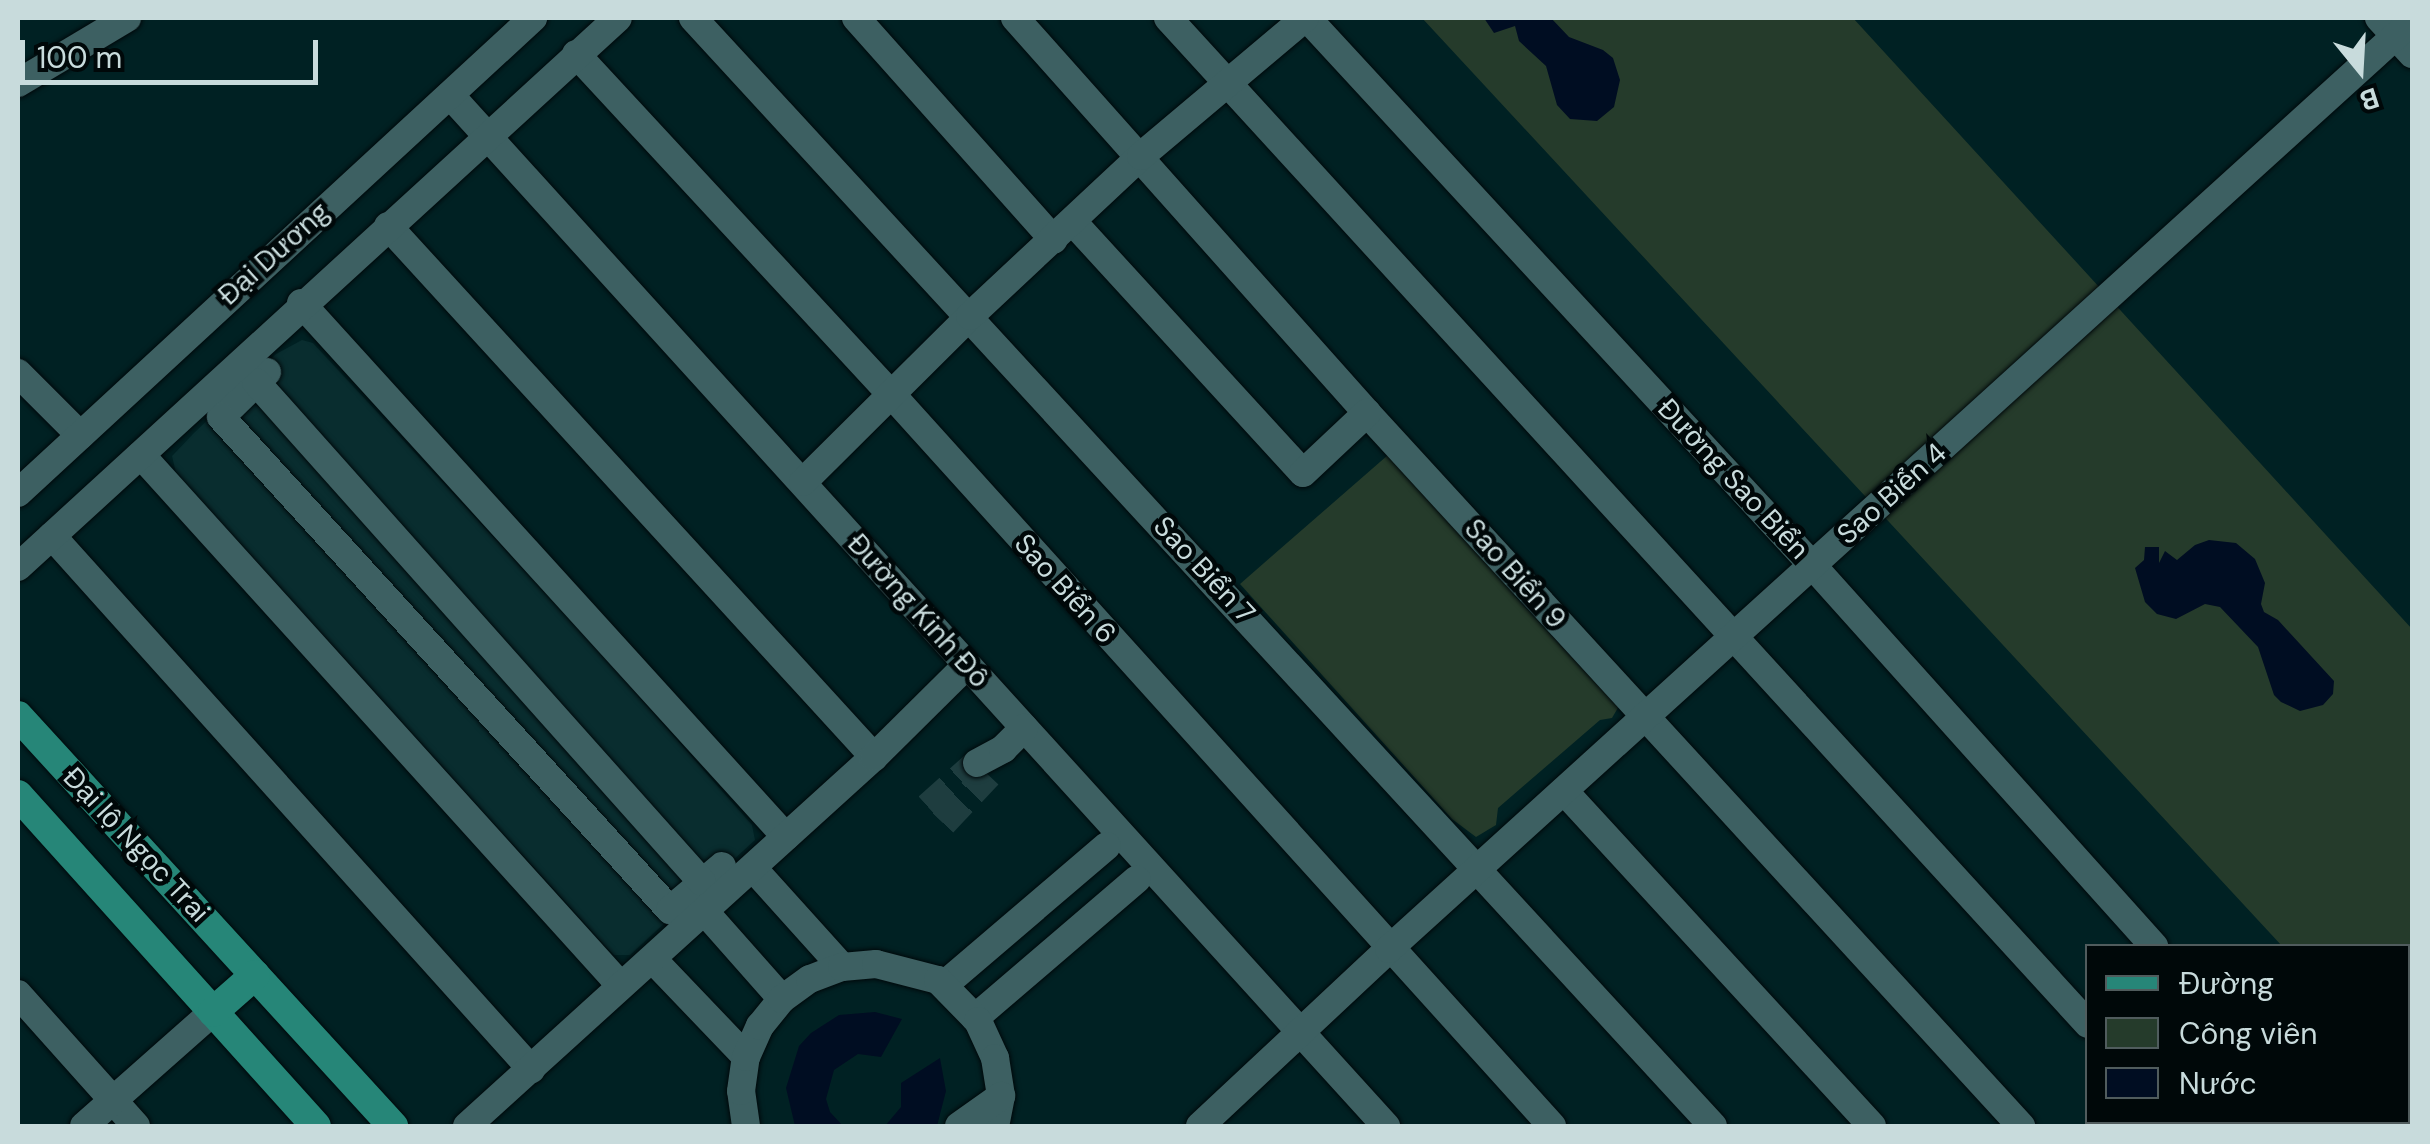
<!DOCTYPE html>
<html>
<head>
<meta charset="utf-8">
<style>
  body { margin:0 }
  #map { position:relative; width:2430px; height:1144px; overflow:hidden; background:#002123; font-family:"DM Sans",sans-serif }
  div>[style] { position:absolute }
  .built>* { inset:0; background:#092d2f }
  .green>* { inset:0; background:#253b2b }
  .water>* { inset:0; background:#000d22 }
  .minor-tunnel>* { height:28px; margin-top:-14px; transform-origin:0; background:repeating-linear-gradient(90deg,#1e3d3f 0 28px,transparent 0 42px) }
  .roads { filter:drop-shadow(0 0 2px #00090b) drop-shadow(0 0 2px #00090b) }
  .minor>* { height:28px; margin:-14px; padding:0 14px; transform-origin:14px; border-radius:14px; background:#3d6062 }
  .major>* { height:30px; margin:-15px; padding:0 15px; transform-origin:15px; border-radius:15px; background:#268678 }
  span { translate:-50% -50%; white-space:nowrap; text-align:center; line-height:1.15; -webkit-text-stroke:9px #000809; paint-order:stroke }
  .street-label { font-size:28px; color:#c8dbdc }
  .frame { position:absolute; inset:0; border:20px solid #c8dbdc; pointer-events:none }
  .legend { position:absolute; left:2085px; top:944px; width:325px; height:180px; box-sizing:border-box; background:#000809; border:2px solid #505c5d; margin:0; padding:12px 18px; list-style:none; font-size:30px; color:#c8dbdc }
  .legend li { display:flex; align-items:center; gap:20px; height:50px }
  .legend b { width:50px; border:2px solid #505c5d }
  .north { position:absolute; left:2310px; top:20px; width:100px; height:100px; -webkit-text-stroke:8px #000809; paint-order:stroke; rotate:162deg; font-size:28px; font-weight:700; line-height:40px; text-align:center; color:#c8dbdc }
  .north::after { content:''; display:block; margin:auto; width:35px; height:45px; background:#c8dbdc; clip-path:polygon(50% 0,100% 100%,50% 72%,0 100%) }
  .scale { position:absolute; left:20px; top:40px; width:298px; height:45px; box-sizing:border-box; border:5px solid #c8dbdc; border-top:0; padding-left:12px; font-size:30px; line-height:35px; white-space:nowrap; color:#c8dbdc; -webkit-text-stroke:8px #000809; paint-order:stroke }
</style>
</head>
<body>
<div id="map">
  <div class="built">
    <i style="clip-path:polygon(302px 340px,313px 343px,588px 639px,752px 825px,755px 840px,630px 955px,614px 955px,605px 946px,176px 473px,172px 456px,194px 433px,276px 354px)"></i>
  </div>
  <div class="green">
    <i style="clip-path:polygon(1422px 18px,1853px 18px,2412px 629px,2412px 1088px,2408px 1083px,2408px 946px,2282px 946px)"></i>
    <i style="clip-path:polygon(1388px 455px,1512px 585px,1513px 594px,1594px 681px,1602px 682px,1619px 706px,1612px 718px,1600px 720px,1498px 808px,1496px 825px,1476px 837px,1452px 819px,1240px 584px)"></i>
  </div>
  <div class="water">
    <i style="clip-path:polygon(1484px 18px,1551px 18px,1569px 37px,1603px 50px,1613px 58px,1620px 80px,1614px 107px,1597px 121px,1570px 119px,1557px 105px,1546px 66px,1519px 41px,1515px 26px,1494px 33px)"></i>
    <i style="clip-path:polygon(2209px 540px,2236px 543px,2255px 559px,2265px 583px,2261px 604px,2264px 612px,2278px 620px,2334px 681px,2333px 694px,2323px 705px,2300px 711px,2281px 702px,2274px 695px,2258px 647px,2220px 607px,2205px 604px,2176px 619px,2157px 614px,2145px 602px,2135px 568px,2144px 560px,2145px 547px,2159px 547px,2159px 563px,2165px 551px,2177px 560px,2195px 545px)"></i>
    <i style="clip-path:polygon(875px 1012px,902px 1019px,881px 1057px,858px 1054px,834px 1070px,826px 1099px,830px 1112px,843px 1126px,795px 1126px,786px 1088px,799px 1046px,811px 1033px,839px 1015px)"></i>
    <i style="clip-path:polygon(940px 1058px,946px 1091px,937px 1126px,885px 1126px,901px 1107px,901px 1083px)"></i>
  </div>
  <div class="minor-tunnel">
    <i style="left:928px;top:807px;width:66px;rotate:-41.9deg"></i>
    <i style="left:943px;top:823px;width:66px;rotate:-46.8deg"></i>
  </div>
  <div class="roads">
    <div class="minor">
      <i style="left:693px;top:18px;width:1506px;rotate:47.37deg"></i>
      <i style="left:856px;top:18px;width:297px;rotate:48.3deg"></i>
      <i style="left:1015px;top:18px;width:529px;rotate:48.29deg"></i>
      <i style="left:1367px;top:413px;width:968px;rotate:47.47deg"></i>
      <i style="left:1168px;top:18px;width:1363px;rotate:47.56deg"></i>
      <i style="left:1307px;top:18px;width:746px;rotate:47.28deg"></i>
      <i style="left:1813px;top:566px;width:511px;rotate:48.1deg"></i>
      <i style="left:2379px;top:18px;width:49px;rotate:47.5deg"></i>
      <i style="left:576px;top:54px;width:465px;rotate:47.2deg"></i>
      <i style="left:892px;top:395px;width:985px;rotate:47.92deg"></i>
      <i style="left:18px;top:83px;width:127px;rotate:-30.8deg"></i>
      <i style="left:450px;top:95px;width:1393px;rotate:47.77deg"></i>
      <i style="left:1073px;top:222px;width:340px;rotate:47.5deg"></i>
      <i style="left:1303px;top:473px;width:88px;rotate:-43.2deg"></i>
      <i style="left:388px;top:226px;width:720px;rotate:47.53deg"></i>
      <i style="left:301px;top:303px;width:721px;rotate:47.75deg"></i>
      <i style="left:267px;top:372px;width:64px;rotate:135.6deg"></i>
      <i style="left:221px;top:417px;width:667px;rotate:47.67deg"></i>
      <i style="left:670px;top:910px;width:68px;rotate:-40.2deg"></i>
      <i style="left:18px;top:373px;width:88px;rotate:45deg"></i>
      <i style="left:256px;top:382px;width:670px;rotate:48.27deg"></i>
      <i style="left:141px;top:455px;width:714px;rotate:47.89deg"></i>
      <i style="left:803px;top:482px;width:235px;rotate:-44.8deg"></i>
      <i style="left:970px;top:316px;width:234px;rotate:-43.1deg"></i>
      <i style="left:1141px;top:156px;width:214px;rotate:-40.1deg"></i>
      <i style="left:18px;top:493px;width:701px;rotate:-42.69deg"></i>
      <i style="left:52px;top:536px;width:717px;rotate:48.05deg"></i>
      <i style="left:18px;top:567px;width:813px;rotate:-42.46deg"></i>
      <i style="left:977px;top:763px;width:30px;rotate:-28deg"></i>
      <i style="left:1003px;top:749px;width:30px;rotate:-45deg"></i>
      <i style="left:1564px;top:791px;width:455px;rotate:47.4deg"></i>
      <i style="left:761px;top:877px;width:121px;rotate:48deg"></i>
      <i style="left:713px;top:921px;width:104px;rotate:48.5deg"></i>
      <i style="left:661px;top:968px;width:123px;rotate:46.3deg"></i>
      <i style="left:944px;top:985px;width:214px;rotate:-40.5deg"></i>
      <i style="left:18px;top:994px;width:177px;rotate:48.2deg"></i>
      <i style="left:975px;top:1018px;width:213px;rotate:-40.6deg"></i>
      <i style="left:2408px;top:1100px;width:6px;rotate:-51deg"></i>
      <i style="left:2177px;top:1122px;width:6px;rotate:45deg"></i>
      <i style="left:2310px;top:1122px;width:6px;rotate:39deg"></i>
      <i style="left:84px;top:1126px;width:172px;rotate:-41.5deg"></i>
      <i style="left:467px;top:1126px;width:549px;rotate:-42.2deg"></i>
      <i style="left:874px;top:757px;width:129px;rotate:-44.7deg"></i>
      <i style="left:746px;top:1126px;width:35px;rotate:-98deg"></i>
      <i style="left:741px;top:1091px;width:34px;rotate:-82deg"></i>
      <i style="left:746px;top:1057px;width:34px;rotate:-66deg"></i>
      <i style="left:760px;top:1026px;width:35px;rotate:-51deg"></i>
      <i style="left:782px;top:999px;width:34px;rotate:-36deg"></i>
      <i style="left:810px;top:979px;width:34px;rotate:-21deg"></i>
      <i style="left:842px;top:967px;width:34px;rotate:-5deg"></i>
      <i style="left:876px;top:964px;width:64px;rotate:14.5deg"></i>
      <i style="left:938px;top:980px;width:57px;rotate:45.7deg"></i>
      <i style="left:978px;top:1021px;width:41px;rotate:65.3deg"></i>
      <i style="left:995px;top:1058px;width:38px;rotate:81deg"></i>
      <i style="left:1001px;top:1096px;width:31px;rotate:101deg"></i>
      <i style="left:959px;top:1126px;width:52px;rotate:-35.5deg"></i>
      <i style="left:1200px;top:1126px;width:259px;rotate:-43.1deg"></i>
      <i style="left:1389px;top:949px;width:1381px;rotate:-42.21deg"></i>
      <i style="left:2378px;top:1126px;width:7px;rotate:-34deg"></i>
    </div>
    <div class="major">
      <i style="left:18px;top:716px;width:556px;rotate:47.55deg"></i>
      <i style="left:18px;top:795px;width:445px;rotate:48deg"></i>
      <i style="left:213px;top:1012px;width:56px;rotate:-41.4deg"></i>
    </div>
  </div>
  <div class="street-label">
    <span style="left:274px;top:254px;rotate:-42deg">Đại Dương</span>
    <span style="left:1733px;top:479px;rotate:47deg">Đường Sao Biển</span>
    <span style="left:1892px;top:494px;rotate:-42deg">Sao Biển 4</span>
    <span style="left:1204px;top:570px;rotate:47deg">Sao Biển 7</span>
    <span style="left:1515px;top:574px;rotate:48deg">Sao Biển 9</span>
    <span style="left:1065px;top:589px;rotate:48deg">Sao Biển 6</span>
    <span style="left:918px;top:611px;rotate:48deg">Đường Kinh Đô</span>
    <span style="left:136px;top:845px;rotate:47deg">Đại lộ Ngọc Trai</span>
  </div>
  <div class="frame"></div>
  <ul class="legend">
  <li><b style="height:12px;background:#268678"></b>Đường</li>
  <li><b style="height:28px;background:#253b2b"></b>Công viên</li>
  <li><b style="height:28px;background:#000d22"></b>Nước</li>
  </ul>
  <div class="north">B</div>
  <div class="scale">100 m</div>
</div>
</body>
</html>
